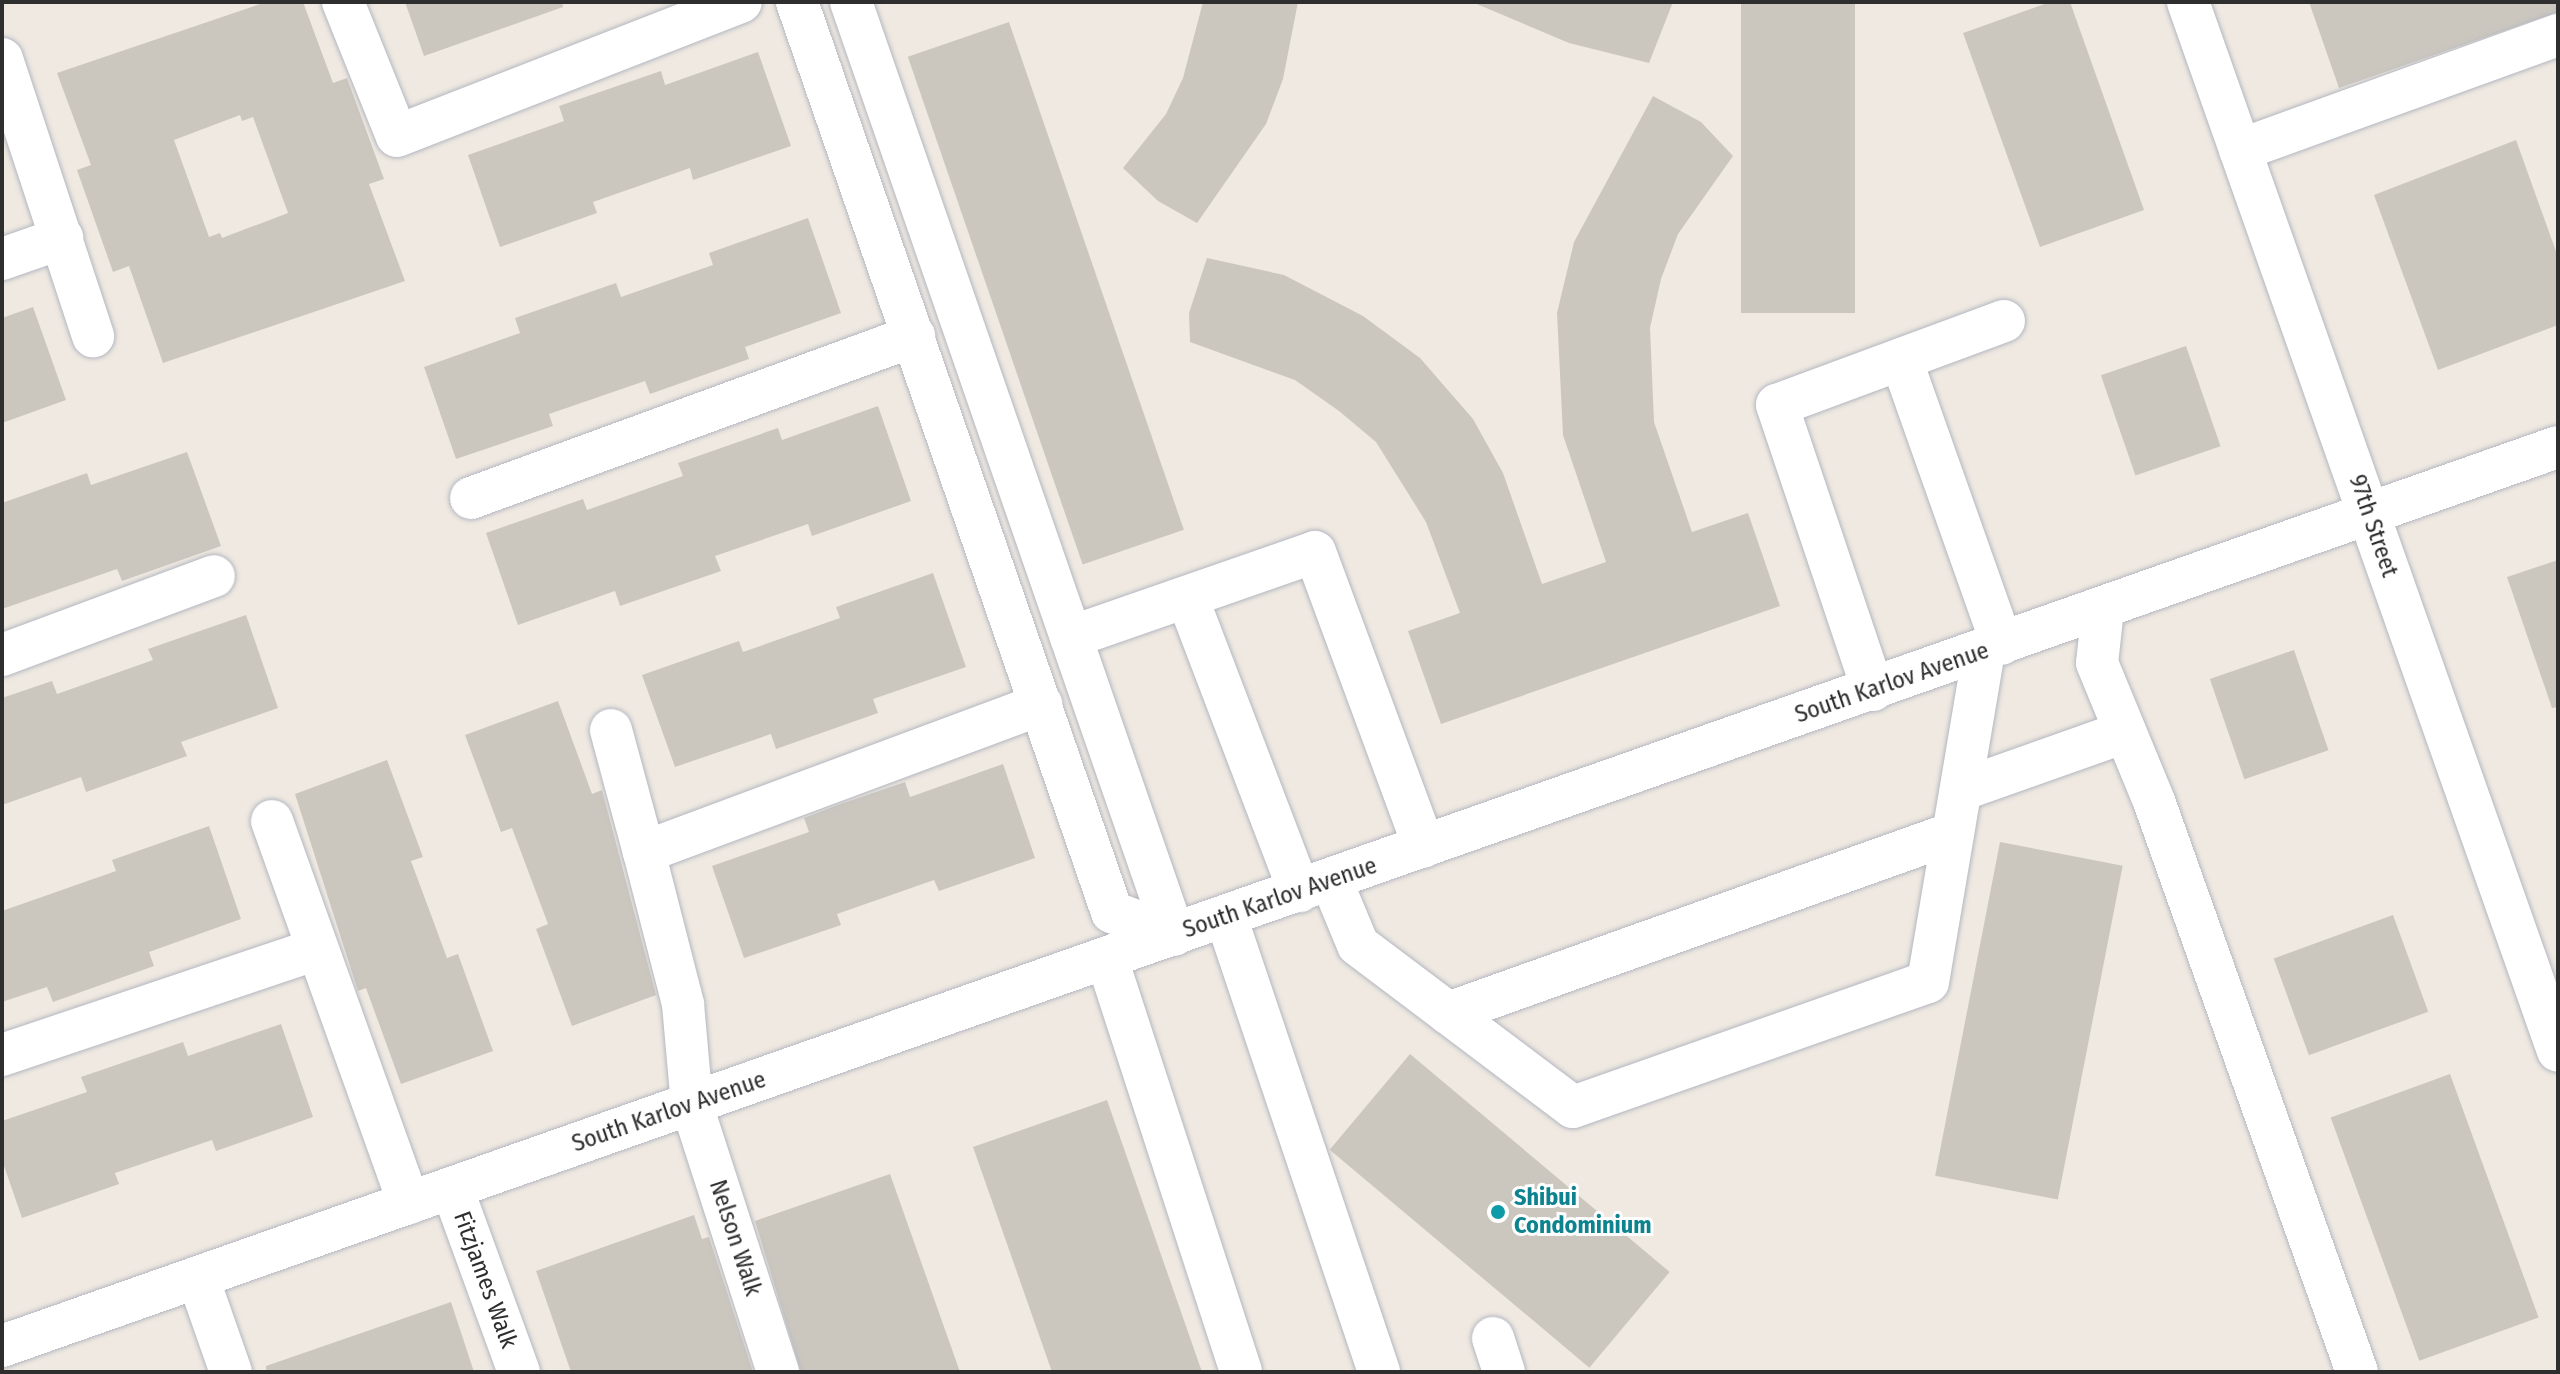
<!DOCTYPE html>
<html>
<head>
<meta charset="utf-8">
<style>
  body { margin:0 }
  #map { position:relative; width:2560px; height:1374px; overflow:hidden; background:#efe9e1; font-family:"Fira Sans Condensed",sans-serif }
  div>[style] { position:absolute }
  .building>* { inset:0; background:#cbc7bf; transform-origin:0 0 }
  .roads { filter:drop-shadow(0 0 2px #b4b7c1) drop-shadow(0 0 2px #b4b7c1) }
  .minor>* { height:42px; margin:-21px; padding:0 21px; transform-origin:21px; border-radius:21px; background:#fff }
  .dots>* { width:22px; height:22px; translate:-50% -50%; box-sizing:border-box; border:4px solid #fff; border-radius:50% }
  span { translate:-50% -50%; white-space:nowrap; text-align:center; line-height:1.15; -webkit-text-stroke:6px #fff; paint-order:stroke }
  .street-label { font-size:24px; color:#2e2e2e }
  .culture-label { font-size:24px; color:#0d838f; font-weight:700 }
  .left { translate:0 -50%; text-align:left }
  .frame { position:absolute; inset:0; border:4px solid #2e2e2e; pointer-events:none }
</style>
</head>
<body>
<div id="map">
  <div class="building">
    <i style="clip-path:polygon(evenodd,266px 2px,303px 2px,333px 83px,347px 78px,384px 179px,369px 184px,405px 281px,163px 363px,129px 266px,113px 272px,77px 170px,91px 165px,57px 73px,266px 2px,240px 115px,242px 121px,253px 117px,288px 213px,222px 238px,220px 233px,209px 237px,174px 140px,240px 115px)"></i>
    <i style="clip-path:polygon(405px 2px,562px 2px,563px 7px,424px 56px)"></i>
    <i style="clip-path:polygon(1203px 2px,1298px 2px,1283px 79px,1266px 124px,1197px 223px,1158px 201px,1123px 168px,1166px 114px,1183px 78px)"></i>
    <i style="clip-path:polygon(1472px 2px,1673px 2px,1649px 63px,1569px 43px)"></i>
    <i style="left:1741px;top:2px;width:114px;height:311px"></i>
    <i style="clip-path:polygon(2050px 2px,2070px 2px,2144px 210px,2040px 247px,1963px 33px)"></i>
    <i style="clip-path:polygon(2309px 2px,2558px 2px,2558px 12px,2339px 88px)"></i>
    <i style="left:1009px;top:22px;width:537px;height:107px;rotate:71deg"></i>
    <i style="clip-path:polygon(758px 52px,791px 146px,693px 180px,690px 168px,593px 202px,597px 213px,500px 247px,468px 155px,564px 121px,559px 106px,661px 71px,665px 85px)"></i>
    <i style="clip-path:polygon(1653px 96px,1701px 122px,1733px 156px,1678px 234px,1661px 279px,1650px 328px,1654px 422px,1692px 532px,1748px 513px,1780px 606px,1441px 724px,1408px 631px,1460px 613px,1426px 522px,1376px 442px,1339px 411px,1295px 380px,1190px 342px,1189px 313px,1207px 258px,1284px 275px,1363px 316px,1420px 358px,1473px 419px,1503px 473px,1542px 584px,1606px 562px,1563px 435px,1557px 313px,1574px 242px)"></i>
    <i style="clip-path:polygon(2516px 140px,2558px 257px,2558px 325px,2438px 370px,2374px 195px)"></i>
    <i style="clip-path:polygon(808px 218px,841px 313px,745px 347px,749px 359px,650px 394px,645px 381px,549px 414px,553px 426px,456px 459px,424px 367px,520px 333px,515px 318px,616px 283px,621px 297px,713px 265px,709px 253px)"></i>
    <i style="clip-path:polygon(33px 307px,66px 400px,2px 423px,2px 318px)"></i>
    <i style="left:2186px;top:346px;width:106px;height:90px;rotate:71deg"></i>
    <i style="clip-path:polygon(878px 406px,911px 501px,812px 536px,808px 524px,715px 556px,721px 571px,620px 606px,615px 591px,518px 625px,486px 533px,583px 499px,587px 510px,683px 476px,678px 463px,778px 428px,782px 440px)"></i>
    <i style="clip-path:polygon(187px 452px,221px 546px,122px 581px,117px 569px,2px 609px,2px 503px,87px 473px,91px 485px)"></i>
    <i style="clip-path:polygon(2558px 560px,2558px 707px,2552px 708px,2507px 577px)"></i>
    <i style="clip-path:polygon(933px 573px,966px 667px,873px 699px,878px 713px,776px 749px,771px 734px,675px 767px,642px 675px,739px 641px,743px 652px,840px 618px,836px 607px)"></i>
    <i style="clip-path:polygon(246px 615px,278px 708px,181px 742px,187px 756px,86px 792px,81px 777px,2px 805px,2px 698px,52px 681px,57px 694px,153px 660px,148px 649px)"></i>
    <i style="left:2294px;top:650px;width:106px;height:89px;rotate:71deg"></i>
    <i style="clip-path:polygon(558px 701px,592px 794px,602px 790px,656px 995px,572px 1026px,536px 929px,548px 924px,512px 828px,501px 832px,465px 735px)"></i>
    <i style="clip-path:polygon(387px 760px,423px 857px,411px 861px,447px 958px,458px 954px,493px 1051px,401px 1084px,366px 988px,358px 991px,295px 794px)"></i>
    <i style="clip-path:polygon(1003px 764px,1035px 858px,939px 891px,934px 880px,837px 914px,841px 925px,744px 958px,712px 866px,809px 832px,804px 818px,838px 805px,905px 782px,910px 797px)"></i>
    <i style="clip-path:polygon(209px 826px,241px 919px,149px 952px,154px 966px,53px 1002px,47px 987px,2px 1002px,2px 911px,116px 871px,112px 860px)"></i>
    <i style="left:2000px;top:842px;width:125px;height:340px;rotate:11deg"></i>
    <i style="left:2393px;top:915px;width:103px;height:127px;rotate:70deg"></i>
    <i style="clip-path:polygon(281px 1024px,313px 1117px,216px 1151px,212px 1140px,115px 1173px,119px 1184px,22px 1218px,2px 1160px,2px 1121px,87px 1092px,81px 1077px,183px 1042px,188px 1056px)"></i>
    <i style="left:1410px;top:1054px;width:339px;height:125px;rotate:40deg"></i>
    <i style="left:2450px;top:1074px;width:259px;height:127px;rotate:70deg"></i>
    <i style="clip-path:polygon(1107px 1100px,1202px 1372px,1052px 1372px,973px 1147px)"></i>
    <i style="clip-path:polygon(890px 1174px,960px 1372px,801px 1372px,755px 1221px)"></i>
    <i style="clip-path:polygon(694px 1215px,702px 1239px,709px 1237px,753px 1372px,571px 1372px,536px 1271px)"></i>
    <i style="clip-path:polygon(451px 1302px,474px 1372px,266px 1372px,266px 1366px)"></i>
  </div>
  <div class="roads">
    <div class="minor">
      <i style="left:343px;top:2px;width:144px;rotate:68.1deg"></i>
      <i style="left:397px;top:136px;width:369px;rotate:-21.3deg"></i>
      <i style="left:797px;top:2px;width:963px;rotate:70.91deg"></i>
      <i style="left:1112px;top:912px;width:66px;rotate:20.4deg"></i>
      <i style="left:851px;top:2px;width:987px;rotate:70.9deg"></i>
      <i style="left:2188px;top:2px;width:1112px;rotate:70.57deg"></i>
      <i style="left:2px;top:59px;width:292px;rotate:71.8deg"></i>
      <i style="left:2240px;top:150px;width:338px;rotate:-19.9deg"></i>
      <i style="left:2px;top:259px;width:64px;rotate:-19.3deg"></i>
      <i style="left:1901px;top:359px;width:302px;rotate:70.5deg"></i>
      <i style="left:471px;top:498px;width:472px;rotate:-20.1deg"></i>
      <i style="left:1187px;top:597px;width:315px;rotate:69.1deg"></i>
      <i style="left:2103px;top:609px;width:54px;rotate:96.3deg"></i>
      <i style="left:2097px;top:663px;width:152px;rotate:67.6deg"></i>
      <i style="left:2155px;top:804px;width:603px;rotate:70.42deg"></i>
      <i style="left:1071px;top:637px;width:258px;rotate:-19.2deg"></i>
      <i style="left:1315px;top:552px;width:314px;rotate:69.7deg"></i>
      <i style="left:2px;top:655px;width:226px;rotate:-20.4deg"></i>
      <i style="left:1873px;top:690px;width:301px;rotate:-108.6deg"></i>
      <i style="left:1777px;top:405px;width:242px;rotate:-20.3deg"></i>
      <i style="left:611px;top:730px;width:126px;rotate:74.9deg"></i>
      <i style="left:1961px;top:790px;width:174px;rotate:-19.5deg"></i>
      <i style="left:272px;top:821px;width:406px;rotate:70.3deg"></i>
      <i style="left:1331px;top:880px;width:70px;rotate:67.4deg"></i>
      <i style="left:1358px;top:945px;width:269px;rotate:37deg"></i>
      <i style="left:1573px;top:1107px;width:376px;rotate:-19.4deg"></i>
      <i style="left:1928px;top:982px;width:336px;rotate:-80.4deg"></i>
      <i style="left:1226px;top:917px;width:480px;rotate:71.4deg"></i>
      <i style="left:1107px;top:959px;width:434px;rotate:72deg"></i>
      <i style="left:1448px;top:1013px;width:536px;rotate:-19.62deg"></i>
      <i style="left:2px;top:1055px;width:332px;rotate:-18.6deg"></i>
      <i style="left:452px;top:1188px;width:196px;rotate:70deg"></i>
      <i style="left:198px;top:1278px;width:100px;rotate:70.7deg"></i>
      <i style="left:1493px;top:1338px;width:36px;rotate:72deg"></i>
      <i style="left:2px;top:1346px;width:2709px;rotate:-19.38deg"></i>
      <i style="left:778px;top:1372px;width:281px;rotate:-107.9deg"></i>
      <i style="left:692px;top:1105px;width:101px;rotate:-95.1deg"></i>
      <i style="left:683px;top:1004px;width:157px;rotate:-104.4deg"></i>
      <i style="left:644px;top:852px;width:424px;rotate:-20.4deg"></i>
    </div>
  </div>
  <div class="dots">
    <i style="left:1498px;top:1212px;background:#0f9aa8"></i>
  </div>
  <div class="street-label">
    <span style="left:2373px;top:526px;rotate:71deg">97th Street</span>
    <span style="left:1892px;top:683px;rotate:-19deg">South Karlov Avenue</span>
    <span style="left:1280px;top:898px;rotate:-19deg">South Karlov Avenue</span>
    <span style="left:669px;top:1112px;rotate:-19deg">South Karlov Avenue</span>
    <span style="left:735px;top:1238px;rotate:72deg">Nelson Walk</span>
    <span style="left:485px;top:1280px;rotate:70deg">Fitzjames Walk</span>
  </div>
  <div class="culture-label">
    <span class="left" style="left:1514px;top:1212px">Shibui<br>Condominium</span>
  </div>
  <div class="frame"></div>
</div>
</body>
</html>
